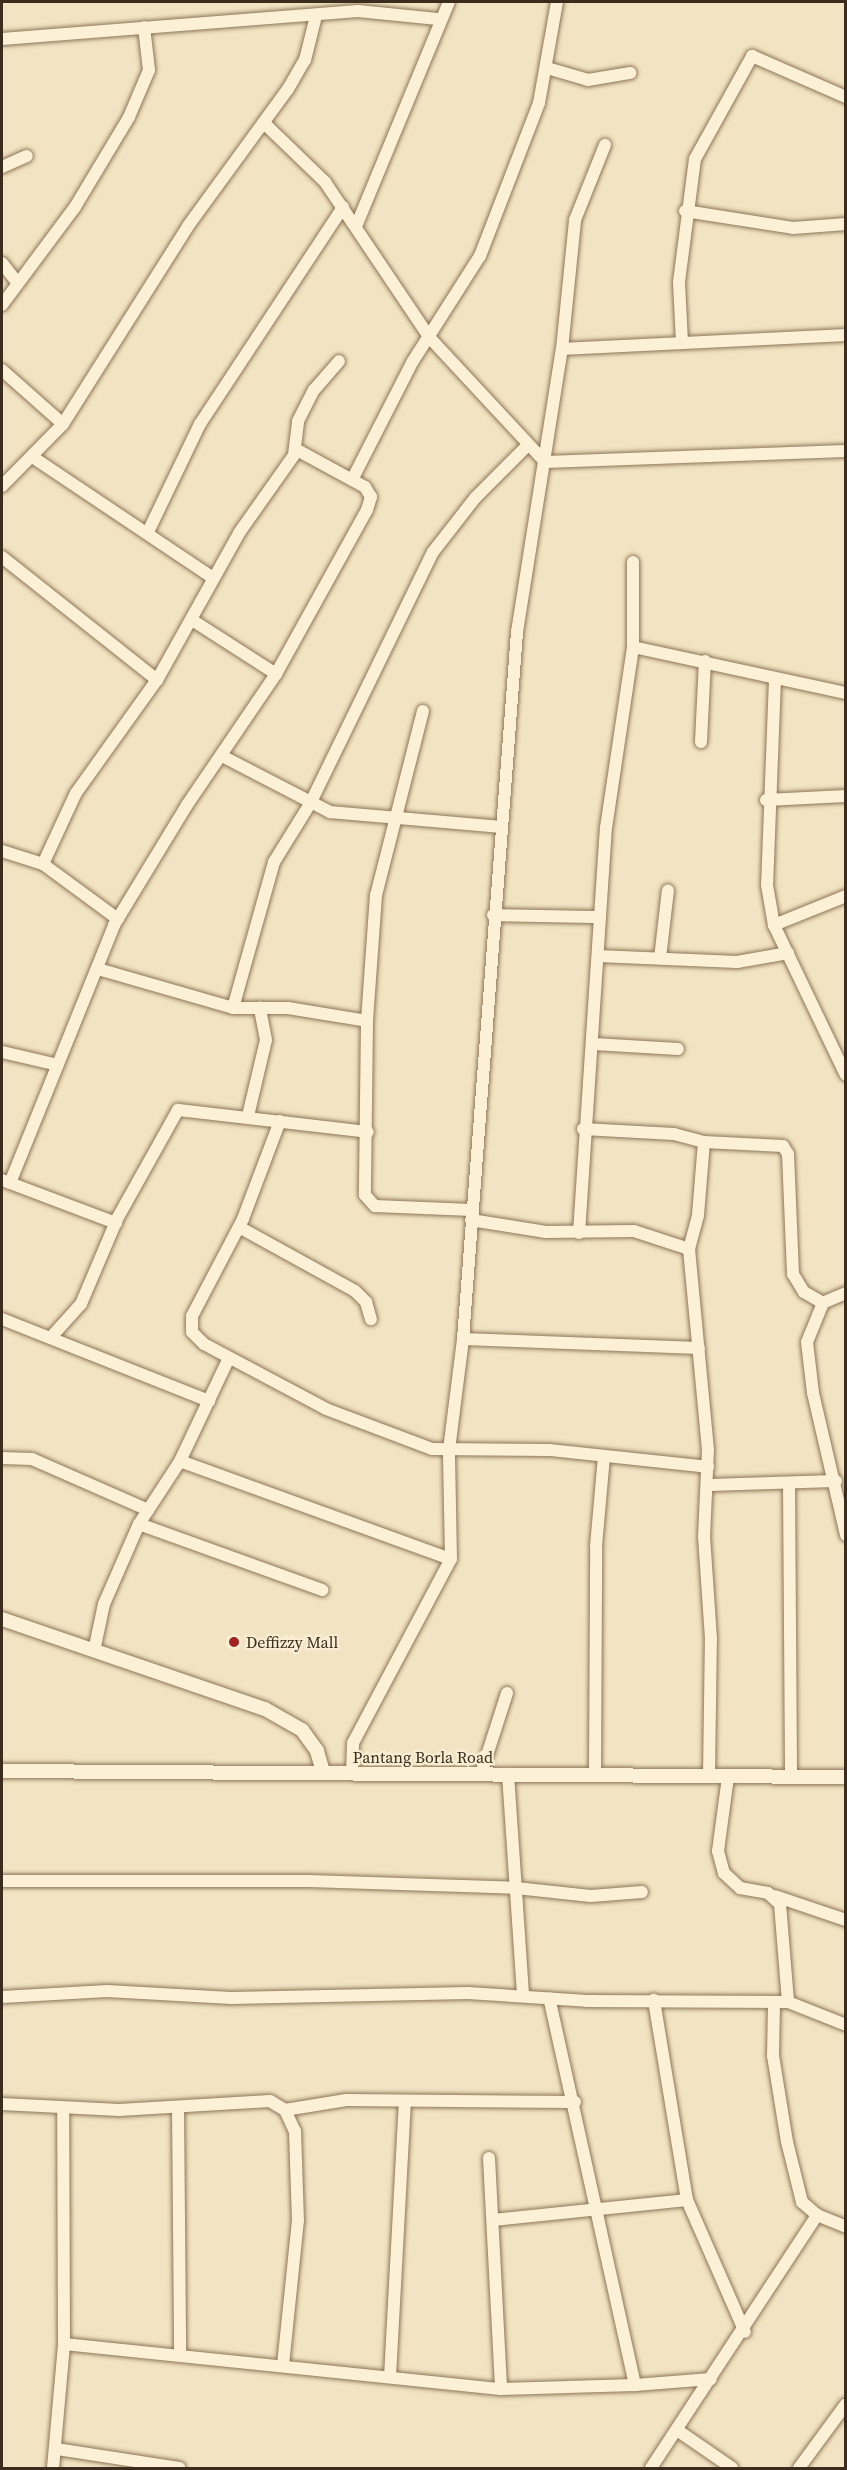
<!DOCTYPE html>
<html>
<head>
<meta charset="utf-8">
<style>
  body { margin:0 }
  #map { position:relative; width:847px; height:2470px; overflow:hidden; background:#f2e4c2; font-family:"Source Serif 4",serif }
  div>[style] { position:absolute }
  .roads { filter:drop-shadow(0 0 2px #8e7557) drop-shadow(0 0 2px #8e7557) }
  .minor>* { height:12px; margin:-6px; padding:0 6px; transform-origin:6px; border-radius:6px; background:#fcf1d7 }
  .tertiary>* { height:14px; margin:-7px; padding:0 7px; transform-origin:7px; border-radius:7px; background:#fcf1d7 }
  .dots>* { width:16px; height:16px; translate:-50% -50%; box-sizing:border-box; border:3px solid #f8eed3; border-radius:50% }
  span { translate:-50% -50%; white-space:nowrap; text-align:center; line-height:1.15; -webkit-text-stroke:4.5px #f8eed3; paint-order:stroke }
  .poi-label { font-size:16px; color:#3c2c1d }
  .left { translate:0 -50%; text-align:left }
  .street-label { font-size:16px; color:#3c2c1d }
  .frame { position:absolute; inset:0; border:3px solid #3c2c1d; pointer-events:none }
</style>
</head>
<body>
<div id="map">
  <div class="roads">
    <div class="minor">
      <i style="left:2px;top:39px;width:357px;rotate:-4.5deg"></i>
      <i style="left:358px;top:11px;width:80px;rotate:5.7deg"></i>
      <i style="left:547px;top:68px;width:43px;rotate:16.3deg"></i>
      <i style="left:588px;top:80px;width:43px;rotate:-9.5deg"></i>
      <i style="left:264px;top:123px;width:85px;rotate:44deg"></i>
      <i style="left:325px;top:182px;width:187px;rotate:56.1deg"></i>
      <i style="left:429px;top:337px;width:171px;rotate:47.1deg"></i>
      <i style="left:545px;top:462px;width:301px;rotate:-2.1deg"></i>
      <i style="left:2px;top:167px;width:27px;rotate:-24deg"></i>
      <i style="left:685px;top:211px;width:109px;rotate:8.9deg"></i>
      <i style="left:793px;top:228px;width:53px;rotate:-4.3deg"></i>
      <i style="left:357px;top:224px;width:240px;rotate:-67.5deg"></i>
      <i style="left:2px;top:263px;width:24px;rotate:52deg"></i>
      <i style="left:2px;top:305px;width:122px;rotate:-53.3deg"></i>
      <i style="left:75px;top:207px;width:105px;rotate:-59deg"></i>
      <i style="left:129px;top:117px;width:51px;rotate:-66.9deg"></i>
      <i style="left:149px;top:70px;width:43px;rotate:-96.6deg"></i>
      <i style="left:682px;top:342px;width:60px;rotate:-92.9deg"></i>
      <i style="left:679px;top:282px;width:124px;rotate:-82.6deg"></i>
      <i style="left:695px;top:159px;width:118px;rotate:-61deg"></i>
      <i style="left:752px;top:56px;width:103px;rotate:23.6deg"></i>
      <i style="left:562px;top:349px;width:284px;rotate:-2.8deg"></i>
      <i style="left:2px;top:370px;width:81px;rotate:41.5deg"></i>
      <i style="left:34px;top:458px;width:216px;rotate:33.8deg"></i>
      <i style="left:353px;top:478px;width:131px;rotate:-62.9deg"></i>
      <i style="left:413px;top:361px;width:125px;rotate:-57.5deg"></i>
      <i style="left:480px;top:256px;width:164px;rotate:-68.9deg"></i>
      <i style="left:539px;top:103px;width:103px;rotate:-79.9deg"></i>
      <i style="left:2px;top:486px;width:87px;rotate:-45.5deg"></i>
      <i style="left:63px;top:424px;width:234px;rotate:-57.7deg"></i>
      <i style="left:188px;top:226px;width:170px;rotate:-53.9deg"></i>
      <i style="left:288px;top:89px;width:34px;rotate:-60deg"></i>
      <i style="left:305px;top:60px;width:45px;rotate:-76deg"></i>
      <i style="left:148px;top:532px;width:120px;rotate:-64.3deg"></i>
      <i style="left:200px;top:424px;width:260px;rotate:-56.6deg"></i>
      <i style="left:2px;top:557px;width:198px;rotate:38.4deg"></i>
      <i style="left:192px;top:620px;width:100px;rotate:32.7deg"></i>
      <i style="left:633px;top:647px;width:218px;rotate:12.2deg"></i>
      <i style="left:775px;top:679px;width:206px;rotate:92.2deg"></i>
      <i style="left:767px;top:885px;width:41px;rotate:80.1deg"></i>
      <i style="left:774px;top:925px;width:166px;rotate:64.4deg"></i>
      <i style="left:423px;top:711px;width:190px;rotate:104.3deg"></i>
      <i style="left:376px;top:895px;width:126px;rotate:94.1deg"></i>
      <i style="left:367px;top:1021px;width:174px;rotate:90.7deg"></i>
      <i style="left:365px;top:1195px;width:15px;rotate:48deg"></i>
      <i style="left:375px;top:1206px;width:97px;rotate:2.4deg"></i>
      <i style="left:701px;top:742px;width:81px;rotate:-87.2deg"></i>
      <i style="left:222px;top:756px;width:122px;rotate:27.4deg"></i>
      <i style="left:330px;top:812px;width:172px;rotate:5deg"></i>
      <i style="left:766px;top:800px;width:80px;rotate:-2.9deg"></i>
      <i style="left:2px;top:851px;width:43px;rotate:17.6deg"></i>
      <i style="left:43px;top:864px;width:93px;rotate:36.3deg"></i>
      <i style="left:43px;top:864px;width:78px;rotate:-65.1deg"></i>
      <i style="left:76px;top:793px;width:139px;rotate:-54.4deg"></i>
      <i style="left:157px;top:680px;width:168px;rotate:-60.8deg"></i>
      <i style="left:239px;top:533px;width:95px;rotate:-54.8deg"></i>
      <i style="left:294px;top:455px;width:34px;rotate:-83deg"></i>
      <i style="left:298px;top:421px;width:35px;rotate:-63deg"></i>
      <i style="left:314px;top:390px;width:38px;rotate:-49deg"></i>
      <i style="left:493px;top:915px;width:107px;rotate:1.1deg"></i>
      <i style="left:774px;top:925px;width:78px;rotate:-21.9deg"></i>
      <i style="left:598px;top:956px;width:139px;rotate:2.5deg"></i>
      <i style="left:737px;top:962px;width:52px;rotate:-10deg"></i>
      <i style="left:660px;top:958px;width:68px;rotate:-83.3deg"></i>
      <i style="left:98px;top:969px;width:141px;rotate:16.1deg"></i>
      <i style="left:233px;top:1008px;width:55px"></i>
      <i style="left:288px;top:1008px;width:80px;rotate:9.3deg"></i>
      <i style="left:233px;top:1008px;width:152px;rotate:-74.3deg"></i>
      <i style="left:274px;top:862px;width:68px;rotate:-58.2deg"></i>
      <i style="left:310px;top:804px;width:280px;rotate:-64deg"></i>
      <i style="left:433px;top:552px;width:68px;rotate:-52.1deg"></i>
      <i style="left:475px;top:498px;width:72px;rotate:-45deg"></i>
      <i style="left:594px;top:1044px;width:84px;rotate:3.4deg"></i>
      <i style="left:2px;top:1052px;width:57px;rotate:13.1deg"></i>
      <i style="left:248px;top:1116px;width:78px;rotate:-76.7deg"></i>
      <i style="left:266px;top:1040px;width:33px;rotate:-101deg"></i>
      <i style="left:280px;top:1121px;width:105px;rotate:110.7deg"></i>
      <i style="left:243px;top:1219px;width:110px;rotate:117.7deg"></i>
      <i style="left:192px;top:1316px;width:16px;rotate:90deg"></i>
      <i style="left:192px;top:1332px;width:17px;rotate:45deg"></i>
      <i style="left:204px;top:1344px;width:138px;rotate:28deg"></i>
      <i style="left:326px;top:1409px;width:113px;rotate:20.7deg"></i>
      <i style="left:432px;top:1449px;width:118px;rotate:0.5deg"></i>
      <i style="left:550px;top:1450px;width:159px;rotate:6.1deg"></i>
      <i style="left:583px;top:1129px;width:91px;rotate:3.1deg"></i>
      <i style="left:674px;top:1134px;width:31px;rotate:15deg"></i>
      <i style="left:2px;top:1180px;width:122px;rotate:20.7deg"></i>
      <i style="left:10px;top:1183px;width:278px;rotate:-68deg"></i>
      <i style="left:114px;top:925px;width:140px;rotate:-58.7deg"></i>
      <i style="left:187px;top:805px;width:158px;rotate:-55.8deg"></i>
      <i style="left:276px;top:674px;width:188px;rotate:-61deg"></i>
      <i style="left:367px;top:510px;width:14px;rotate:-73deg"></i>
      <i style="left:371px;top:497px;width:12px;rotate:-121deg"></i>
      <i style="left:365px;top:487px;width:77px;rotate:-151.4deg"></i>
      <i style="left:471px;top:1220px;width:76px;rotate:9.1deg"></i>
      <i style="left:546px;top:1232px;width:88px;rotate:-0.7deg"></i>
      <i style="left:634px;top:1231px;width:58px;rotate:18.1deg"></i>
      <i style="left:239px;top:1227px;width:132px;rotate:28.9deg"></i>
      <i style="left:355px;top:1291px;width:16px;rotate:45deg"></i>
      <i style="left:366px;top:1302px;width:18px;rotate:74deg"></i>
      <i style="left:579px;top:1233px;width:406px;rotate:-86.2deg"></i>
      <i style="left:606px;top:828px;width:183px;rotate:-81.5deg"></i>
      <i style="left:633px;top:647px;width:85px;rotate:-90deg"></i>
      <i style="left:846px;top:1293px;width:25px;rotate:157deg"></i>
      <i style="left:823px;top:1303px;width:42px;rotate:112.3deg"></i>
      <i style="left:807px;top:1342px;width:51px;rotate:83.3deg"></i>
      <i style="left:813px;top:1393px;width:146px;rotate:76.9deg"></i>
      <i style="left:2px;top:1319px;width:223px;rotate:21.6deg"></i>
      <i style="left:53px;top:1335px;width:42px;rotate:-47.9deg"></i>
      <i style="left:81px;top:1304px;width:92px;rotate:-67deg"></i>
      <i style="left:117px;top:1219px;width:125px;rotate:-60.8deg"></i>
      <i style="left:178px;top:1110px;width:191px;rotate:6.6deg"></i>
      <i style="left:463px;top:1339px;width:236px;rotate:2.2deg"></i>
      <i style="left:2px;top:1458px;width:30px;rotate:2deg"></i>
      <i style="left:32px;top:1459px;width:127px;rotate:23.7deg"></i>
      <i style="left:180px;top:1461px;width:288px;rotate:19.9deg"></i>
      <i style="left:789px;top:1483px;width:294px;rotate:89.6deg"></i>
      <i style="left:708px;top:1485px;width:128px;rotate:-1.8deg"></i>
      <i style="left:139px;top:1524px;width:195px;rotate:19.8deg"></i>
      <i style="left:94px;top:1651px;width:48px;rotate:-78deg"></i>
      <i style="left:104px;top:1604px;width:87px;rotate:-66.4deg"></i>
      <i style="left:139px;top:1524px;width:75px;rotate:-56.9deg"></i>
      <i style="left:180px;top:1461px;width:114px;rotate:-64.6deg"></i>
      <i style="left:352px;top:1774px;width:31px;rotate:-88deg"></i>
      <i style="left:353px;top:1743px;width:208px;rotate:-62deg"></i>
      <i style="left:451px;top:1559px;width:109px;rotate:-91.1deg"></i>
      <i style="left:449px;top:1450px;width:112px;rotate:-82.8deg"></i>
      <i style="left:463px;top:1339px;width:709px;rotate:-85.63deg"></i>
      <i style="left:517px;top:632px;width:287px;rotate:-81deg"></i>
      <i style="left:562px;top:349px;width:130px;rotate:-84.2deg"></i>
      <i style="left:575px;top:220px;width:81px;rotate:-68.2deg"></i>
      <i style="left:481px;top:1774px;width:85px;rotate:-72.2deg"></i>
      <i style="left:508px;top:1774px;width:222px;rotate:86.1deg"></i>
      <i style="left:595px;top:1774px;width:228px;rotate:-89.7deg"></i>
      <i style="left:596px;top:1546px;width:90px;rotate:-84.9deg"></i>
      <i style="left:709px;top:1776px;width:137px;rotate:-89.2deg"></i>
      <i style="left:711px;top:1639px;width:102px;rotate:-93.9deg"></i>
      <i style="left:704px;top:1537px;width:87px;rotate:-87.4deg"></i>
      <i style="left:708px;top:1450px;width:202px;rotate:-95.4deg"></i>
      <i style="left:689px;top:1249px;width:35px;rotate:-75deg"></i>
      <i style="left:698px;top:1215px;width:73px;rotate:-85.3deg"></i>
      <i style="left:704px;top:1142px;width:79px;rotate:2.9deg"></i>
      <i style="left:783px;top:1146px;width:9px;rotate:58deg"></i>
      <i style="left:788px;top:1154px;width:120px;rotate:87.6deg"></i>
      <i style="left:793px;top:1274px;width:21px;rotate:59deg"></i>
      <i style="left:804px;top:1292px;width:22px;rotate:30deg"></i>
      <i style="left:728px;top:1777px;width:75px;rotate:97.7deg"></i>
      <i style="left:718px;top:1851px;width:23px;rotate:75deg"></i>
      <i style="left:724px;top:1873px;width:22px;rotate:43deg"></i>
      <i style="left:740px;top:1888px;width:28px;rotate:10deg"></i>
      <i style="left:768px;top:1893px;width:16px;rotate:43deg"></i>
      <i style="left:780px;top:1904px;width:98px;rotate:85.3deg"></i>
      <i style="left:2px;top:1881px;width:307px"></i>
      <i style="left:309px;top:1881px;width:207px;rotate:1.9deg"></i>
      <i style="left:516px;top:1888px;width:75px;rotate:6.1deg"></i>
      <i style="left:591px;top:1896px;width:51px;rotate:-4.5deg"></i>
      <i style="left:775px;top:1896px;width:75px;rotate:18.7deg"></i>
      <i style="left:2px;top:1997px;width:105px;rotate:-3.3deg"></i>
      <i style="left:107px;top:1991px;width:124px;rotate:3.2deg"></i>
      <i style="left:231px;top:1998px;width:237px;rotate:-1.2deg"></i>
      <i style="left:468px;top:1993px;width:119px;rotate:3.8deg"></i>
      <i style="left:587px;top:2001px;width:201px;rotate:0.3deg"></i>
      <i style="left:788px;top:2002px;width:62px;rotate:21.6deg"></i>
      <i style="left:2px;top:2104px;width:117px;rotate:2.9deg"></i>
      <i style="left:119px;top:2110px;width:151px;rotate:-3.4deg"></i>
      <i style="left:270px;top:2101px;width:17px;rotate:31deg"></i>
      <i style="left:285px;top:2110px;width:23px;rotate:65deg"></i>
      <i style="left:295px;top:2131px;width:89px;rotate:88.1deg"></i>
      <i style="left:298px;top:2220px;width:146px;rotate:95.9deg"></i>
      <i style="left:178px;top:2107px;width:246px;rotate:89.5deg"></i>
      <i style="left:285px;top:2110px;width:62px;rotate:-9.3deg"></i>
      <i style="left:346px;top:2100px;width:229px;rotate:0.5deg"></i>
      <i style="left:489px;top:2158px;width:231px;rotate:87deg"></i>
      <i style="left:687px;top:2200px;width:144px;rotate:66.3deg"></i>
      <i style="left:817px;top:2215px;width:31px;rotate:22deg"></i>
      <i style="left:493px;top:2220px;width:195px;rotate:-5.9deg"></i>
      <i style="left:687px;top:2200px;width:203px;rotate:-99.4deg"></i>
      <i style="left:64px;top:2344px;width:439px;rotate:5.9deg"></i>
      <i style="left:501px;top:2389px;width:134px;rotate:-1.7deg"></i>
      <i style="left:635px;top:2385px;width:396px;rotate:-102.5deg"></i>
      <i style="left:390px;top:2377px;width:275px;rotate:-86.9deg"></i>
      <i style="left:635px;top:2385px;width:76px;rotate:-4.5deg"></i>
      <i style="left:677px;top:2430px;width:67px;rotate:34.6deg"></i>
      <i style="left:57px;top:2449px;width:124px;rotate:8.8deg"></i>
      <i style="left:53px;top:2468px;width:124px;rotate:-84.9deg"></i>
      <i style="left:64px;top:2344px;width:235px;rotate:-90.2deg"></i>
      <i style="left:651px;top:2468px;width:303px;rotate:-56.7deg"></i>
      <i style="left:817px;top:2215px;width:20px;rotate:-139deg"></i>
      <i style="left:802px;top:2202px;width:62px;rotate:-104deg"></i>
      <i style="left:787px;top:2142px;width:87px;rotate:-99.2deg"></i>
      <i style="left:773px;top:2056px;width:53px;rotate:-88.9deg"></i>
      <i style="left:799px;top:2468px;width:79px;rotate:-53.7deg"></i>
    </div>
    <div class="tertiary">
      <i style="left:2px;top:1619px;width:278px;rotate:18.9deg"></i>
      <i style="left:265px;top:1709px;width:43px;rotate:29.6deg"></i>
      <i style="left:302px;top:1730px;width:26px;rotate:54deg"></i>
      <i style="left:317px;top:1751px;width:22px;rotate:74deg"></i>
      <i style="left:2px;top:1771px;width:844px;rotate:0.41deg"></i>
    </div>
  </div>
  <div class="dots">
    <i style="left:234px;top:1642px;background:#a22322"></i>
  </div>
  <div class="poi-label">
    <span class="left" style="left:246px;top:1642px">Deffizzy Mall</span>
  </div>
  <div class="street-label">
    <span style="left:423px;top:1757px">Pantang Borla Road</span>
  </div>
  <div class="frame"></div>
</div>
</body>
</html>
